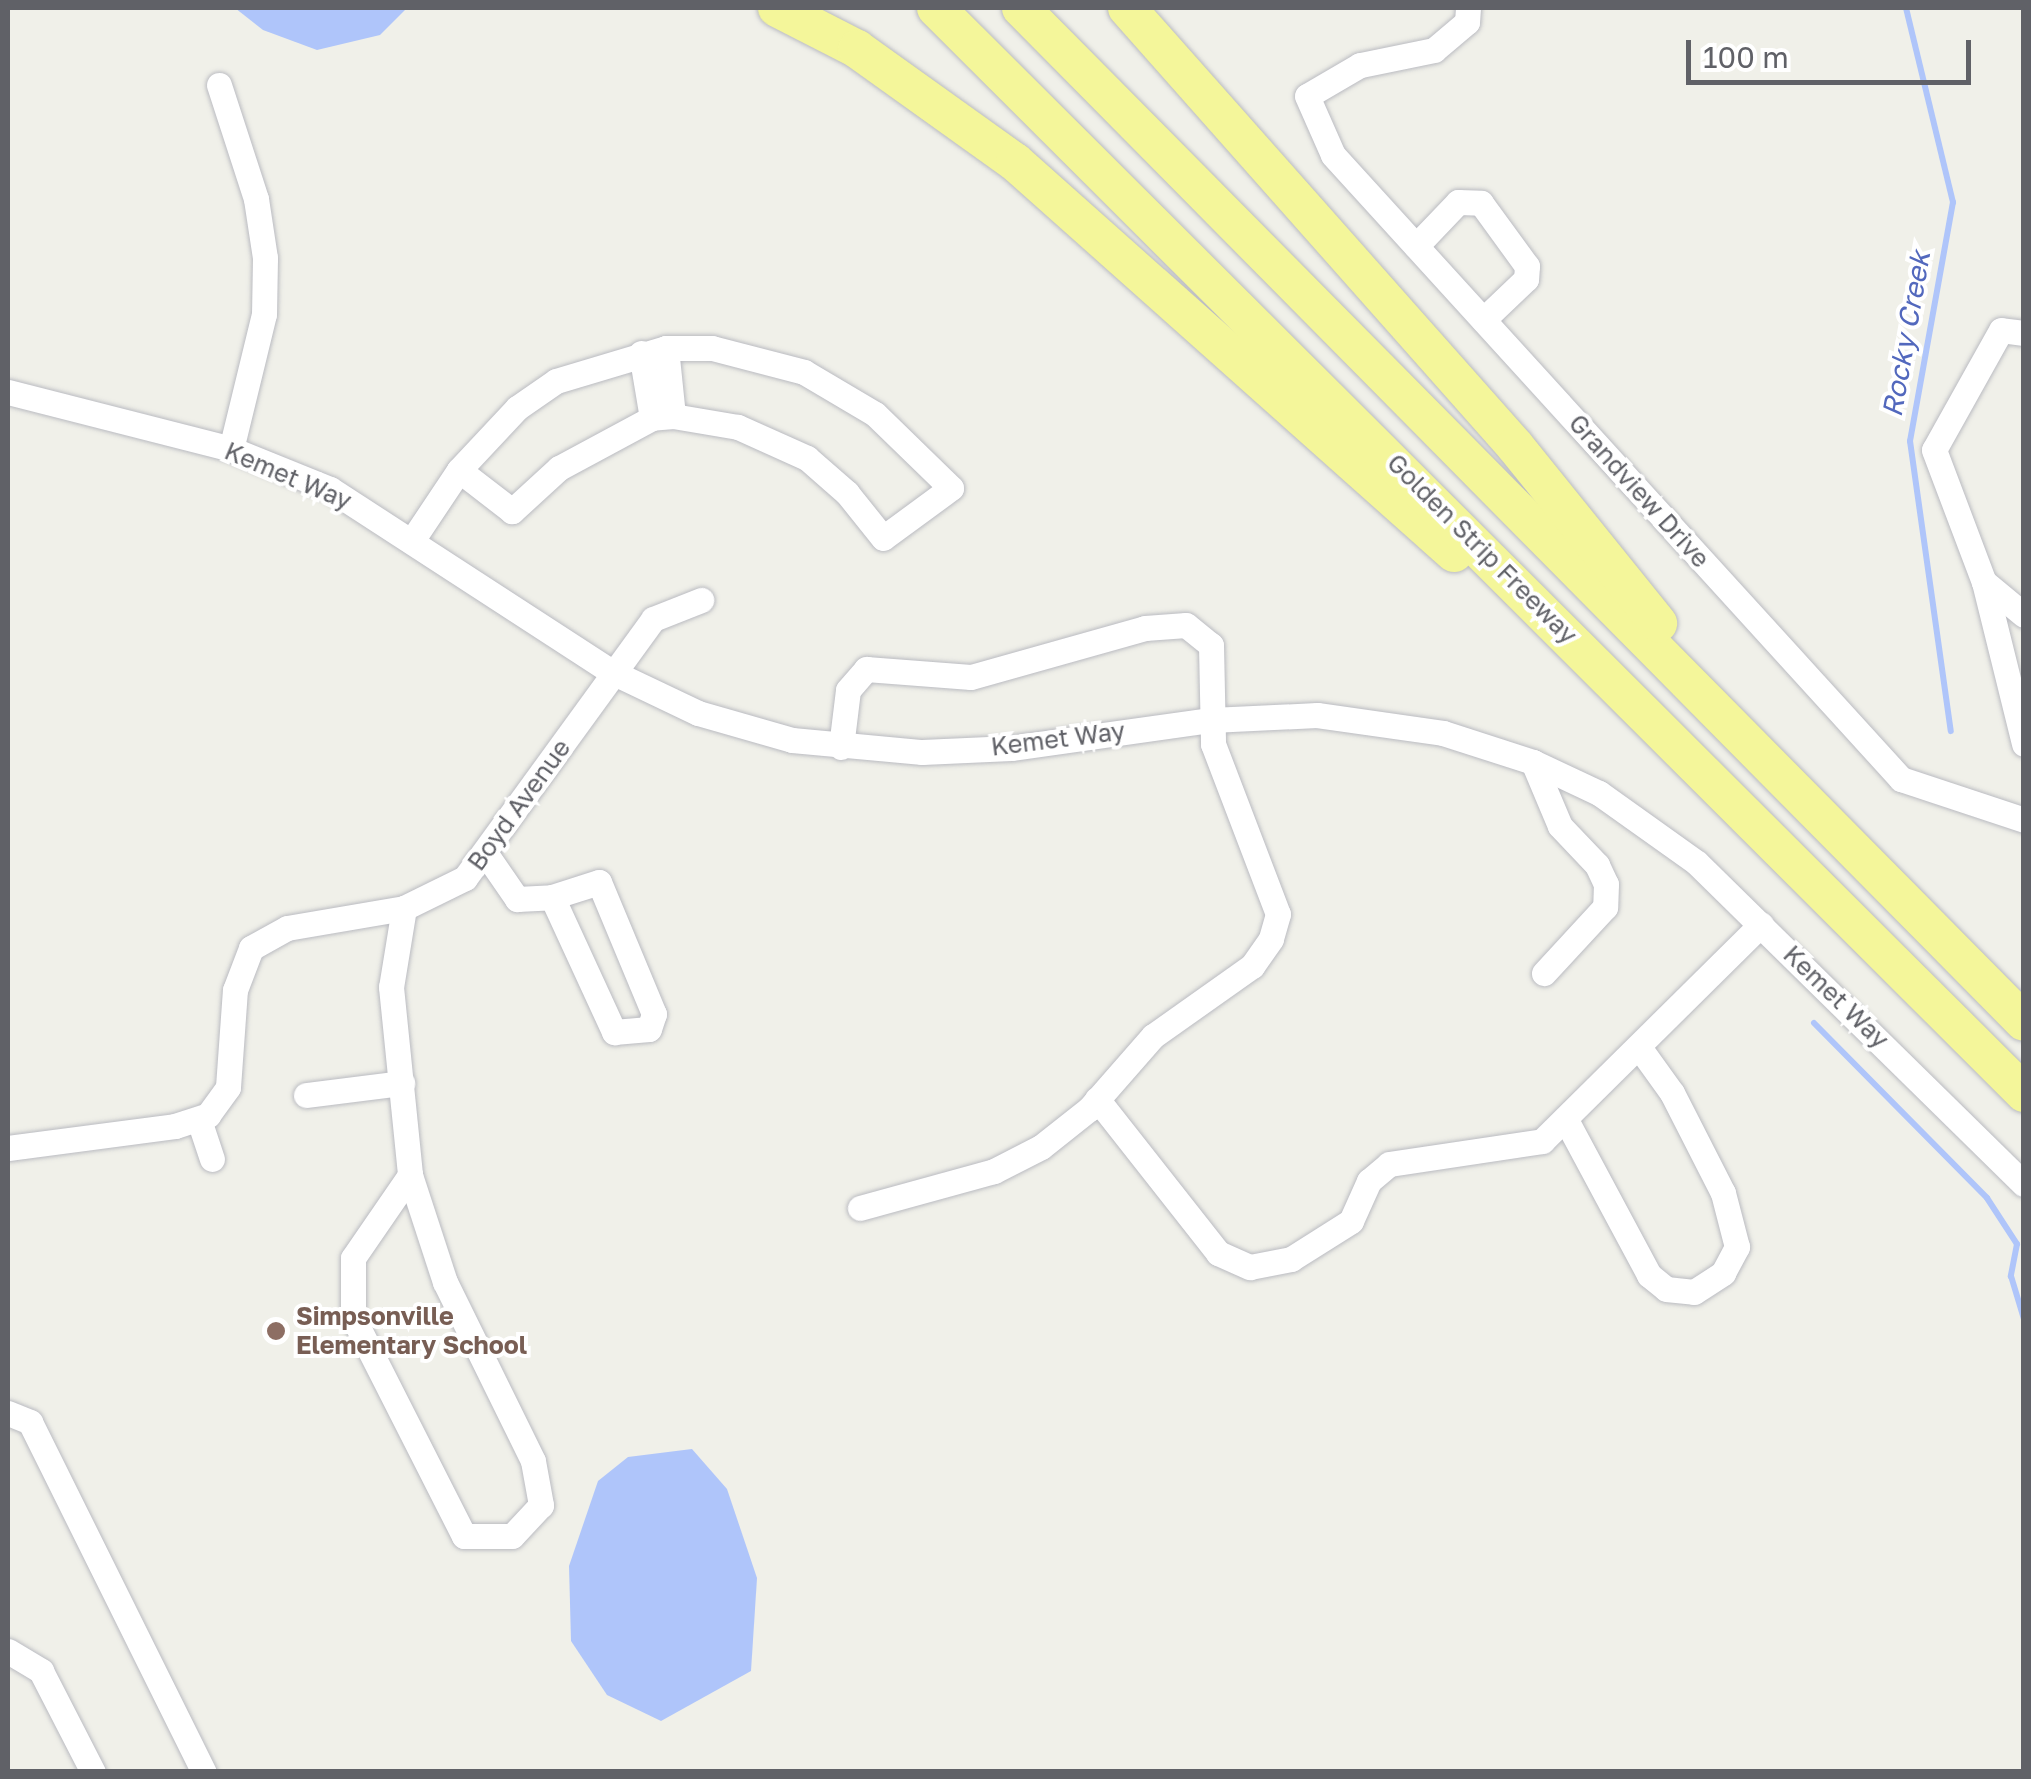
<!DOCTYPE html>
<html>
<head>
<meta charset="utf-8">
<style>
  body { margin:0 }
  #map { position:relative; width:2031px; height:1779px; overflow:hidden; background:#f0f0e9; font-family:"Golos Text",sans-serif }
  div>[style] { position:absolute }
  .water>* { inset:0; background:#afc5fa }
  .stream>* { height:6px; margin:-3px; padding:0 3px; transform-origin:3px; border-radius:3px; background:#afc5fa }
  .roads { filter:drop-shadow(0 0 2px #babbc1) drop-shadow(0 0 2px #babbc1) }
  .minor>* { height:25px; margin:-12.5px; padding:0 12.5px; transform-origin:12.5px; border-radius:12.5px; background:#fff }
  .highway>* { height:38px; margin:-19px; padding:0 19px; transform-origin:19px; border-radius:19px; background:#f4f69a }
  .dots>* { width:28px; height:28px; translate:-50% -50%; box-sizing:border-box; border:5px solid #fff; border-radius:50% }
  span { translate:-50% -50%; white-space:nowrap; text-align:center; line-height:1.15; -webkit-text-stroke:8px #fff; paint-order:stroke }
  .street-label { font-size:25px; color:#606167 }
  .education-label { font-size:25px; color:#785e54; font-weight:700 }
  .left { translate:0 -50%; text-align:left }
  .water-label { font-size:28px; color:#5268bd; font-style:italic }
  .frame { position:absolute; inset:0; border:10px solid #606167; pointer-events:none }
  .scale { position:absolute; left:1686px; top:40px; width:285px; height:45px; box-sizing:border-box; border:5px solid #606167; border-top:0; padding-left:12px; font-size:30px; line-height:35px; white-space:nowrap; color:#606167; -webkit-text-stroke:8px #fff; paint-order:stroke }
</style>
</head>
<body>
<div id="map">
  <div class="water">
    <i style="clip-path:polygon(235px 8px,407px 8px,380px 35px,317px 50px,263px 30px)"></i>
    <i style="clip-path:polygon(692px 1449px,727px 1489px,757px 1578px,751px 1671px,661px 1721px,607px 1695px,571px 1641px,569px 1566px,598px 1481px,628px 1457px)"></i>
  </div>
  <div class="stream">
    <i style="left:1906px;top:8px;width:200px;rotate:76.4deg"></i>
    <i style="left:1953px;top:202px;width:243px;rotate:100.2deg"></i>
    <i style="left:1910px;top:441px;width:293px;rotate:82deg"></i>
    <i style="left:1814px;top:1023px;width:246px;rotate:45.3deg"></i>
    <i style="left:1987px;top:1198px;width:55px;rotate:56.9deg"></i>
    <i style="left:2017px;top:1244px;width:33px;rotate:101deg"></i>
    <i style="left:2011px;top:1276px;width:45px;rotate:73.2deg"></i>
    <i style="left:2024px;top:1363px;width:34px;rotate:90deg"></i>
  </div>
  <div class="roads">
    <div class="minor">
      <i style="left:1468px;top:8px;width:14px;rotate:94deg"></i>
      <i style="left:1467px;top:22px;width:43px;rotate:139.7deg"></i>
      <i style="left:1434px;top:50px;width:76px;rotate:168.5deg"></i>
      <i style="left:1360px;top:65px;width:61px;rotate:149.7deg"></i>
      <i style="left:1307px;top:96px;width:64px;rotate:66.2deg"></i>
      <i style="left:1333px;top:155px;width:844px;rotate:47.69deg"></i>
      <i style="left:1901px;top:779px;width:130px;rotate:18.4deg"></i>
      <i style="left:219px;top:85px;width:120px;rotate:72deg"></i>
      <i style="left:256px;top:199px;width:60px;rotate:81.3deg"></i>
      <i style="left:265px;top:258px;width:56px;rotate:91deg"></i>
      <i style="left:264px;top:314px;width:139px;rotate:103.7deg"></i>
      <i style="left:1416px;top:246px;width:61px;rotate:-46.3deg"></i>
      <i style="left:1458px;top:202px;width:23px;rotate:2deg"></i>
      <i style="left:1481px;top:203px;width:78px;rotate:53.9deg"></i>
      <i style="left:1527px;top:266px;width:13px;rotate:94deg"></i>
      <i style="left:1526px;top:279px;width:59px;rotate:136.4deg"></i>
      <i style="left:2024px;top:333px;width:23px;rotate:-173deg"></i>
      <i style="left:2001px;top:330px;width:137px;rotate:119.2deg"></i>
      <i style="left:1934px;top:450px;width:141px;rotate:69.3deg"></i>
      <i style="left:1984px;top:582px;width:167px;rotate:76.1deg"></i>
      <i style="left:666px;top:348px;width:68px;rotate:84.1deg"></i>
      <i style="left:641px;top:353px;width:66px;rotate:80.4deg"></i>
      <i style="left:8px;top:392px;width:230px;rotate:14.3deg"></i>
      <i style="left:231px;top:449px;width:107px;rotate:22deg"></i>
      <i style="left:330px;top:489px;width:336px;rotate:33deg"></i>
      <i style="left:612px;top:672px;width:95px;rotate:25.5deg"></i>
      <i style="left:698px;top:713px;width:98px;rotate:16deg"></i>
      <i style="left:792px;top:740px;width:131px;rotate:5.3deg"></i>
      <i style="left:922px;top:752px;width:89px;rotate:-2.6deg"></i>
      <i style="left:1011px;top:748px;width:202px;rotate:-8deg"></i>
      <i style="left:1211px;top:720px;width:106px;rotate:-2.7deg"></i>
      <i style="left:1317px;top:715px;width:127px;rotate:8.1deg"></i>
      <i style="left:1443px;top:733px;width:95px;rotate:17.9deg"></i>
      <i style="left:1533px;top:762px;width:73px;rotate:25.2deg"></i>
      <i style="left:1599px;top:793px;width:120px;rotate:35.5deg"></i>
      <i style="left:1697px;top:863px;width:458px;rotate:44.5deg"></i>
      <i style="left:413px;top:539px;width:83px;rotate:-56.3deg"></i>
      <i style="left:459px;top:470px;width:85px;rotate:-46.9deg"></i>
      <i style="left:517px;top:408px;width:47px;rotate:-34.7deg"></i>
      <i style="left:556px;top:381px;width:115px;rotate:-16.7deg"></i>
      <i style="left:666px;top:348px;width:46px"></i>
      <i style="left:712px;top:348px;width:95px;rotate:14.6deg"></i>
      <i style="left:804px;top:372px;width:82px;rotate:30.6deg"></i>
      <i style="left:875px;top:414px;width:106px;rotate:44.2deg"></i>
      <i style="left:951px;top:488px;width:84px;rotate:143.7deg"></i>
      <i style="left:883px;top:538px;width:58px;rotate:-128.7deg"></i>
      <i style="left:847px;top:493px;width:53px;rotate:-138.8deg"></i>
      <i style="left:807px;top:458px;width:76px;rotate:-155.8deg"></i>
      <i style="left:738px;top:427px;width:66px;rotate:-170.4deg"></i>
      <i style="left:673px;top:416px;width:21px;rotate:175deg"></i>
      <i style="left:652px;top:418px;width:106px;rotate:151.7deg"></i>
      <i style="left:559px;top:468px;width:64px;rotate:137.5deg"></i>
      <i style="left:512px;top:511px;width:67px;rotate:-142.3deg"></i>
      <i style="left:1984px;top:582px;width:52px;rotate:39.5deg"></i>
      <i style="left:841px;top:747px;width:57px;rotate:-83deg"></i>
      <i style="left:848px;top:690px;width:28px;rotate:-49deg"></i>
      <i style="left:866px;top:669px;width:105px;rotate:4.4deg"></i>
      <i style="left:971px;top:677px;width:181px;rotate:-15.7deg"></i>
      <i style="left:1145px;top:628px;width:41px;rotate:-4.2deg"></i>
      <i style="left:1186px;top:625px;width:32px;rotate:39deg"></i>
      <i style="left:1211px;top:645px;width:99px;rotate:88.8deg"></i>
      <i style="left:1213px;top:744px;width:182px;rotate:69.1deg"></i>
      <i style="left:1278px;top:914px;width:26px;rotate:106deg"></i>
      <i style="left:1271px;top:939px;width:33px;rotate:125deg"></i>
      <i style="left:1252px;top:966px;width:121px;rotate:144.7deg"></i>
      <i style="left:1153px;top:1036px;width:97px;rotate:131.2deg"></i>
      <i style="left:1089px;top:1109px;width:61px;rotate:141.6deg"></i>
      <i style="left:1041px;top:1147px;width:53px;rotate:152.9deg"></i>
      <i style="left:994px;top:1171px;width:139px;rotate:164.6deg"></i>
      <i style="left:1533px;top:762px;width:69px;rotate:67.1deg"></i>
      <i style="left:1560px;top:826px;width:54px;rotate:46.5deg"></i>
      <i style="left:1597px;top:865px;width:21px;rotate:65deg"></i>
      <i style="left:1606px;top:884px;width:23px;rotate:92deg"></i>
      <i style="left:1605px;top:907px;width:90px;rotate:132.7deg"></i>
      <i style="left:486px;top:854px;width:55px;rotate:55.4deg"></i>
      <i style="left:517px;top:899px;width:35px;rotate:-3deg"></i>
      <i style="left:552px;top:897px;width:149px;rotate:65.3deg"></i>
      <i style="left:614px;top:1032px;width:35px;rotate:-5deg"></i>
      <i style="left:649px;top:1029px;width:16px;rotate:-72deg"></i>
      <i style="left:654px;top:1014px;width:143px;rotate:-112.6deg"></i>
      <i style="left:599px;top:882px;width:49px;rotate:162.3deg"></i>
      <i style="left:404px;top:908px;width:80px;rotate:99.3deg"></i>
      <i style="left:391px;top:987px;width:189px;rotate:84.2deg"></i>
      <i style="left:410px;top:1175px;width:113px;rotate:71.9deg"></i>
      <i style="left:445px;top:1282px;width:199px;rotate:63.8deg"></i>
      <i style="left:533px;top:1461px;width:45px;rotate:79.7deg"></i>
      <i style="left:541px;top:1505px;width:42px;rotate:133.1deg"></i>
      <i style="left:512px;top:1536px;width:48px;rotate:180deg"></i>
      <i style="left:464px;top:1536px;width:246px;rotate:-116.9deg"></i>
      <i style="left:353px;top:1317px;width:59px;rotate:-90deg"></i>
      <i style="left:353px;top:1258px;width:101px;rotate:-55.5deg"></i>
      <i style="left:306px;top:1095px;width:97px;rotate:-7.1deg"></i>
      <i style="left:1097px;top:1099px;width:196px;rotate:51.8deg"></i>
      <i style="left:1218px;top:1253px;width:35px;rotate:24deg"></i>
      <i style="left:1250px;top:1267px;width:42px;rotate:-11deg"></i>
      <i style="left:1291px;top:1259px;width:71px;rotate:-32.3deg"></i>
      <i style="left:1351px;top:1221px;width:44px;rotate:-65.8deg"></i>
      <i style="left:1369px;top:1181px;width:26px;rotate:-40deg"></i>
      <i style="left:1389px;top:1164px;width:155px;rotate:-8.5deg"></i>
      <i style="left:1542px;top:1141px;width:308px;rotate:-44.7deg"></i>
      <i style="left:199px;top:1120px;width:41px;rotate:71.6deg"></i>
      <i style="left:1566px;top:1120px;width:176px;rotate:61.8deg"></i>
      <i style="left:1649px;top:1275px;width:22px;rotate:39deg"></i>
      <i style="left:1666px;top:1289px;width:28px;rotate:6deg"></i>
      <i style="left:1694px;top:1292px;width:35px;rotate:-33deg"></i>
      <i style="left:1723px;top:1273px;width:30px;rotate:-62deg"></i>
      <i style="left:1737px;top:1247px;width:56px;rotate:-104.5deg"></i>
      <i style="left:1723px;top:1193px;width:112px;rotate:-117deg"></i>
      <i style="left:1672px;top:1093px;width:57px;rotate:-125.7deg"></i>
      <i style="left:8px;top:1148px;width:168px;rotate:-7.5deg"></i>
      <i style="left:175px;top:1126px;width:35px;rotate:-18deg"></i>
      <i style="left:208px;top:1115px;width:34px;rotate:-54deg"></i>
      <i style="left:228px;top:1087px;width:97px;rotate:-85.9deg"></i>
      <i style="left:235px;top:990px;width:45px;rotate:-69.1deg"></i>
      <i style="left:251px;top:948px;width:41px;rotate:-29.1deg"></i>
      <i style="left:287px;top:928px;width:119px;rotate:-9.7deg"></i>
      <i style="left:404px;top:908px;width:68px;rotate:-26.2deg"></i>
      <i style="left:465px;top:878px;width:320px;rotate:-54deg"></i>
      <i style="left:653px;top:619px;width:52px;rotate:-21.6deg"></i>
      <i style="left:8px;top:1413px;width:24px;rotate:22deg"></i>
      <i style="left:30px;top:1422px;width:391px;rotate:63.6deg"></i>
      <i style="left:8px;top:1651px;width:39px;rotate:31deg"></i>
      <i style="left:41px;top:1671px;width:114px;rotate:62.8deg"></i>
    </div>
    <div class="highway">
      <i style="left:777px;top:8px;width:90px;rotate:27.1deg"></i>
      <i style="left:857px;top:49px;width:194px;rotate:35.6deg"></i>
      <i style="left:1015px;top:162px;width:588px;rotate:41.69deg"></i>
      <i style="left:936px;top:8px;width:1537px;rotate:44.92deg"></i>
      <i style="left:1021px;top:8px;width:1426px;rotate:45.31deg"></i>
      <i style="left:1127px;top:8px;width:585px;rotate:48.46deg"></i>
      <i style="left:1515px;top:446px;width:228px;rotate:51.1deg"></i>
    </div>
  </div>
  <div class="dots">
    <i style="left:276px;top:1331px;background:#8d6e63"></i>
  </div>
  <div class="street-label">
    <span style="left:288px;top:476px;rotate:23deg">Kemet Way</span>
    <span style="left:1639px;top:491px;rotate:48deg">Grandview Drive</span>
    <span style="left:1482px;top:549px;rotate:45deg">Golden Strip Freeway</span>
    <span style="left:1058px;top:739px;rotate:-7deg">Kemet Way</span>
    <span style="left:519px;top:805px;rotate:-54deg">Boyd Avenue</span>
    <span style="left:1836px;top:997px;rotate:44deg">Kemet Way</span>
  </div>
  <div class="education-label">
    <span class="left" style="left:296px;top:1331px">Simpsonville<br>Elementary School</span>
  </div>
  <div class="water-label">
    <span style="left:1906px;top:334px;rotate:-80deg">Rocky Creek</span>
  </div>
  <div class="frame"></div>
  <div class="scale">100 m</div>
</div>
</body>
</html>
